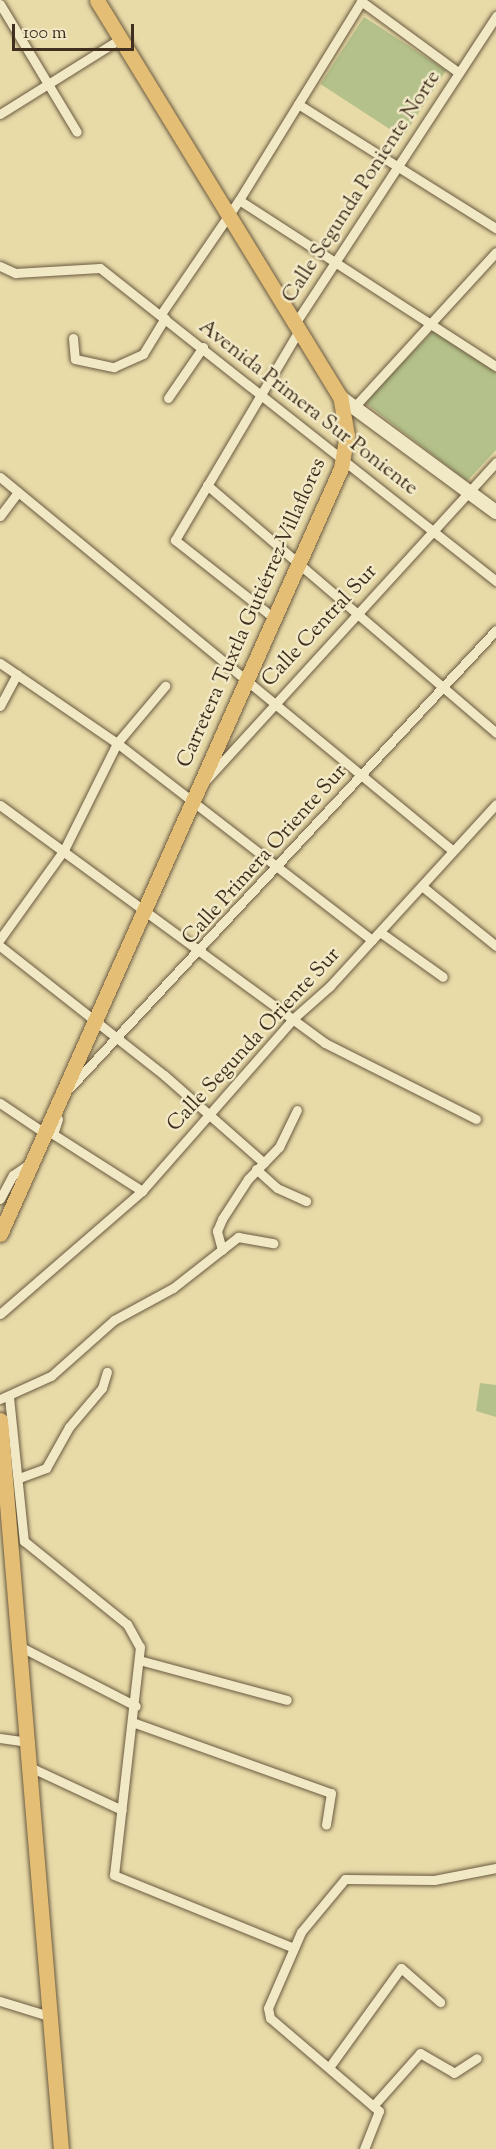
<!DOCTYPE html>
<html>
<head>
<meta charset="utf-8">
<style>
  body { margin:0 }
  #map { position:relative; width:496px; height:2149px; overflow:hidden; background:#e9dba8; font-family:"Sorts Mill Goudy",serif }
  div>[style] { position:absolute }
  .green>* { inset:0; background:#b4c18a; transform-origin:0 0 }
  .roads { filter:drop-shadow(0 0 2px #6a5a40) drop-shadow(0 0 2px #6a5a40) }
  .street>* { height:9px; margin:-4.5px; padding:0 4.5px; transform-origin:4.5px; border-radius:4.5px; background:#f1e8c6 }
  .secondary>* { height:14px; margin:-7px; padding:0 7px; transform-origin:7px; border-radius:7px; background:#f1e8c6 }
  .primary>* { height:15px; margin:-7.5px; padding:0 7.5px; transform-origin:7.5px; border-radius:7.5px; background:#e4be74 }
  span { translate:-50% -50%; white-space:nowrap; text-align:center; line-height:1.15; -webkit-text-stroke:5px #f1e8c6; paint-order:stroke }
  .street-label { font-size:21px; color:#402f1e }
  .scale { position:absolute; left:12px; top:24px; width:122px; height:27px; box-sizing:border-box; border:3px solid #402f1e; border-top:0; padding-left:8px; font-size:18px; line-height:21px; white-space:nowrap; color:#402f1e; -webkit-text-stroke:4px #f1e8c6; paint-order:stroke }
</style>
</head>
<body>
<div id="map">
  <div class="green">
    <i style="left:364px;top:17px;width:98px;height:80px;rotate:33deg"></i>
    <i style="clip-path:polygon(433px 331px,496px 372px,496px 450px,467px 481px,364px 402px)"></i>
    <i style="clip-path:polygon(480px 1383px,496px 1385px,496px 1417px,476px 1411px)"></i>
  </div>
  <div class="roads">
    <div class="street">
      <i style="left:361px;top:1px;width:120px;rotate:36.2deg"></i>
      <i style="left:0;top:4px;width:149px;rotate:59deg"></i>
      <i style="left:298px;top:104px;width:234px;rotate:32.1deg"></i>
      <i style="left:0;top:114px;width:142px;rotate:-32deg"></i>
      <i style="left:239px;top:200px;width:306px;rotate:32.9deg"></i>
      <i style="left:0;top:266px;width:17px;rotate:25deg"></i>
      <i style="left:15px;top:273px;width:85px;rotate:-3.4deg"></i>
      <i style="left:100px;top:268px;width:505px;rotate:38.32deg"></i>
      <i style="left:161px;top:314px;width:138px;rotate:-55.6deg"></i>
      <i style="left:239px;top:200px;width:235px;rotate:-58.4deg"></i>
      <i style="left:296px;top:322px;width:366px;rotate:-56.8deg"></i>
      <i style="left:73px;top:338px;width:21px;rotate:85deg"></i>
      <i style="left:75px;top:359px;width:40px;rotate:12deg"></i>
      <i style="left:114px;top:367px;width:32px;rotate:-24deg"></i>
      <i style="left:143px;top:354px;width:42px;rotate:-58.6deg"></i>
      <i style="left:168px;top:398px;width:62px;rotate:-55.5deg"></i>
      <i style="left:355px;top:406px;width:209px;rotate:-47.5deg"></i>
      <i style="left:0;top:477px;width:586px;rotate:39.53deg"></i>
      <i style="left:207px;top:485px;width:381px;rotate:40.6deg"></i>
      <i style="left:0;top:516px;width:30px;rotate:-53deg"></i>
      <i style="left:274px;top:618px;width:126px;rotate:-141.8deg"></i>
      <i style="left:175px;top:540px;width:245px;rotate:-59.4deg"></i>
      <i style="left:0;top:663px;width:142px;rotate:34.4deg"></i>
      <i style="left:117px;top:743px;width:322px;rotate:37.7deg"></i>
      <i style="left:0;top:706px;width:36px;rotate:-62deg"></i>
      <i style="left:205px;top:781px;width:432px;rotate:-47.6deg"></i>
      <i style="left:0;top:805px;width:403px;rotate:36.2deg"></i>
      <i style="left:325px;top:1043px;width:169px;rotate:26.7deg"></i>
      <i style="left:423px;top:887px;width:94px;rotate:38.9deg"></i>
      <i style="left:380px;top:932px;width:77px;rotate:35.5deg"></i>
      <i style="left:0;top:939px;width:110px;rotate:-54.3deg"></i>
      <i style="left:64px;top:850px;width:119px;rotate:-63.6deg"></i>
      <i style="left:117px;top:743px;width:75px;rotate:-49.9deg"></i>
      <i style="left:0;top:946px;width:209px;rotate:38.2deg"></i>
      <i style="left:164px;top:1075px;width:133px;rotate:41.3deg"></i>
      <i style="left:61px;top:1097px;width:638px;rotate:-47.03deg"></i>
      <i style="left:0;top:1103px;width:52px;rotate:34deg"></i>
      <i style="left:58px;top:1119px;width:16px;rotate:108deg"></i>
      <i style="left:53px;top:1134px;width:106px;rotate:32.6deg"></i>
      <i style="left:256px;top:1169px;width:28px;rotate:42deg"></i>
      <i style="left:277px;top:1188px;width:32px;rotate:24deg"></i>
      <i style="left:0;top:1199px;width:27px;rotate:-62deg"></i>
      <i style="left:13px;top:1175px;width:16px;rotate:-35deg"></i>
      <i style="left:222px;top:1250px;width:20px;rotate:-105deg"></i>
      <i style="left:217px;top:1231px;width:13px;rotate:-67deg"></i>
      <i style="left:222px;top:1219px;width:48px;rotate:-57deg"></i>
      <i style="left:248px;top:1179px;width:45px;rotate:-45.9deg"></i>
      <i style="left:279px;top:1147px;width:41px;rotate:-64.1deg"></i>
      <i style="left:0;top:1314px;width:188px;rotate:-40.9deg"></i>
      <i style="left:142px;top:1191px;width:230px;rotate:-48.7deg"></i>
      <i style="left:294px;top:1018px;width:48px;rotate:-41.6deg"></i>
      <i style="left:330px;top:986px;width:246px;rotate:-47.6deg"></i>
      <i style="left:9px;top:1397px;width:145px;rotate:84.1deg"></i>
      <i style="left:24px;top:1541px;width:132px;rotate:38.9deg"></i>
      <i style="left:127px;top:1624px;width:26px;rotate:61deg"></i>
      <i style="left:140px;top:1647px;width:229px;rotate:96.5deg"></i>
      <i style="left:114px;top:1875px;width:194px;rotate:22.1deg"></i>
      <i style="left:0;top:1399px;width:56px;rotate:-24.3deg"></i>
      <i style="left:51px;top:1376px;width:84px;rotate:-41.6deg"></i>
      <i style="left:114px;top:1320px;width:67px;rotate:-28.5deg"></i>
      <i style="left:173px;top:1288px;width:83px;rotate:-38.1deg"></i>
      <i style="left:238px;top:1237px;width:36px;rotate:10deg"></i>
      <i style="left:19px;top:1478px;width:29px;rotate:-20deg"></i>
      <i style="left:46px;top:1468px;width:47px;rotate:-60.7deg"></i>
      <i style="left:69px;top:1427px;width:51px;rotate:-49.8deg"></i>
      <i style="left:102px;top:1388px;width:17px;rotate:-73deg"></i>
      <i style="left:21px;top:1647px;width:129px;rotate:27.2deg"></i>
      <i style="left:139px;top:1660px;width:153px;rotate:15.1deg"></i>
      <i style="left:135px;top:1723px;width:208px;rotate:19.7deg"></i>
      <i style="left:331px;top:1793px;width:32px;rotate:99deg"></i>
      <i style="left:0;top:1738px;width:30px;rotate:8deg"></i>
      <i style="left:32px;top:1768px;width:99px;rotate:25deg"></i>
      <i style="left:0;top:2001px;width:54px;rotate:17.1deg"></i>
      <i style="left:330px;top:2066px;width:121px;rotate:-54.1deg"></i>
      <i style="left:401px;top:1968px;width:52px;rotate:41.1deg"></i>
      <i style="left:373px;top:2106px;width:71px;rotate:-48.4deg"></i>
      <i style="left:420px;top:2053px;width:39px;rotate:30deg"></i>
      <i style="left:454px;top:2073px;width:27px;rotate:-33deg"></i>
      <i style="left:364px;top:2149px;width:41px;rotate:-68.5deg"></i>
      <i style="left:379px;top:2111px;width:143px;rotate:-139.5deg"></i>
      <i style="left:270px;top:2018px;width:10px;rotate:-101deg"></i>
      <i style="left:268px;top:2008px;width:83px;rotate:-66.5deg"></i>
      <i style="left:301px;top:1932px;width:69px;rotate:-50.3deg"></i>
      <i style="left:345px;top:1879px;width:89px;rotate:0.6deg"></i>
      <i style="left:434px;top:1880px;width:63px;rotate:-11deg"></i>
    </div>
    <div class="secondary">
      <i style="left:340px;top:397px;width:194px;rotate:36.4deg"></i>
    </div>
    <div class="primary">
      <i style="left:0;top:1234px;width:838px;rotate:-66deg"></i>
      <i style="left:341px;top:468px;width:34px;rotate:-80deg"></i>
      <i style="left:347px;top:435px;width:39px;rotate:-100deg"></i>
      <i style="left:340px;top:397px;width:465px;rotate:-121.5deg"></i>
      <i style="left:0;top:1420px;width:732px;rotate:85.22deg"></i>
    </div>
  </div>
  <div class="street-label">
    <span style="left:362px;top:187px;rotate:-57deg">Calle Segunda Poniente Norte</span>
    <span style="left:308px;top:408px;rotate:38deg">Avenida Primera Sur Poniente</span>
    <span style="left:252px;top:613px;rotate:-66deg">Carretera Tuxtla Gutiérrez-Villaflores</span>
    <span style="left:320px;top:626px;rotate:-47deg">Calle Central Sur</span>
    <span style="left:265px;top:855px;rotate:-48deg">Calle Primera Oriente Sur</span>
    <span style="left:254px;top:1040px;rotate:-47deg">Calle Segunda Oriente Sur</span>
  </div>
  <div class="scale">100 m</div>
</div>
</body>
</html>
